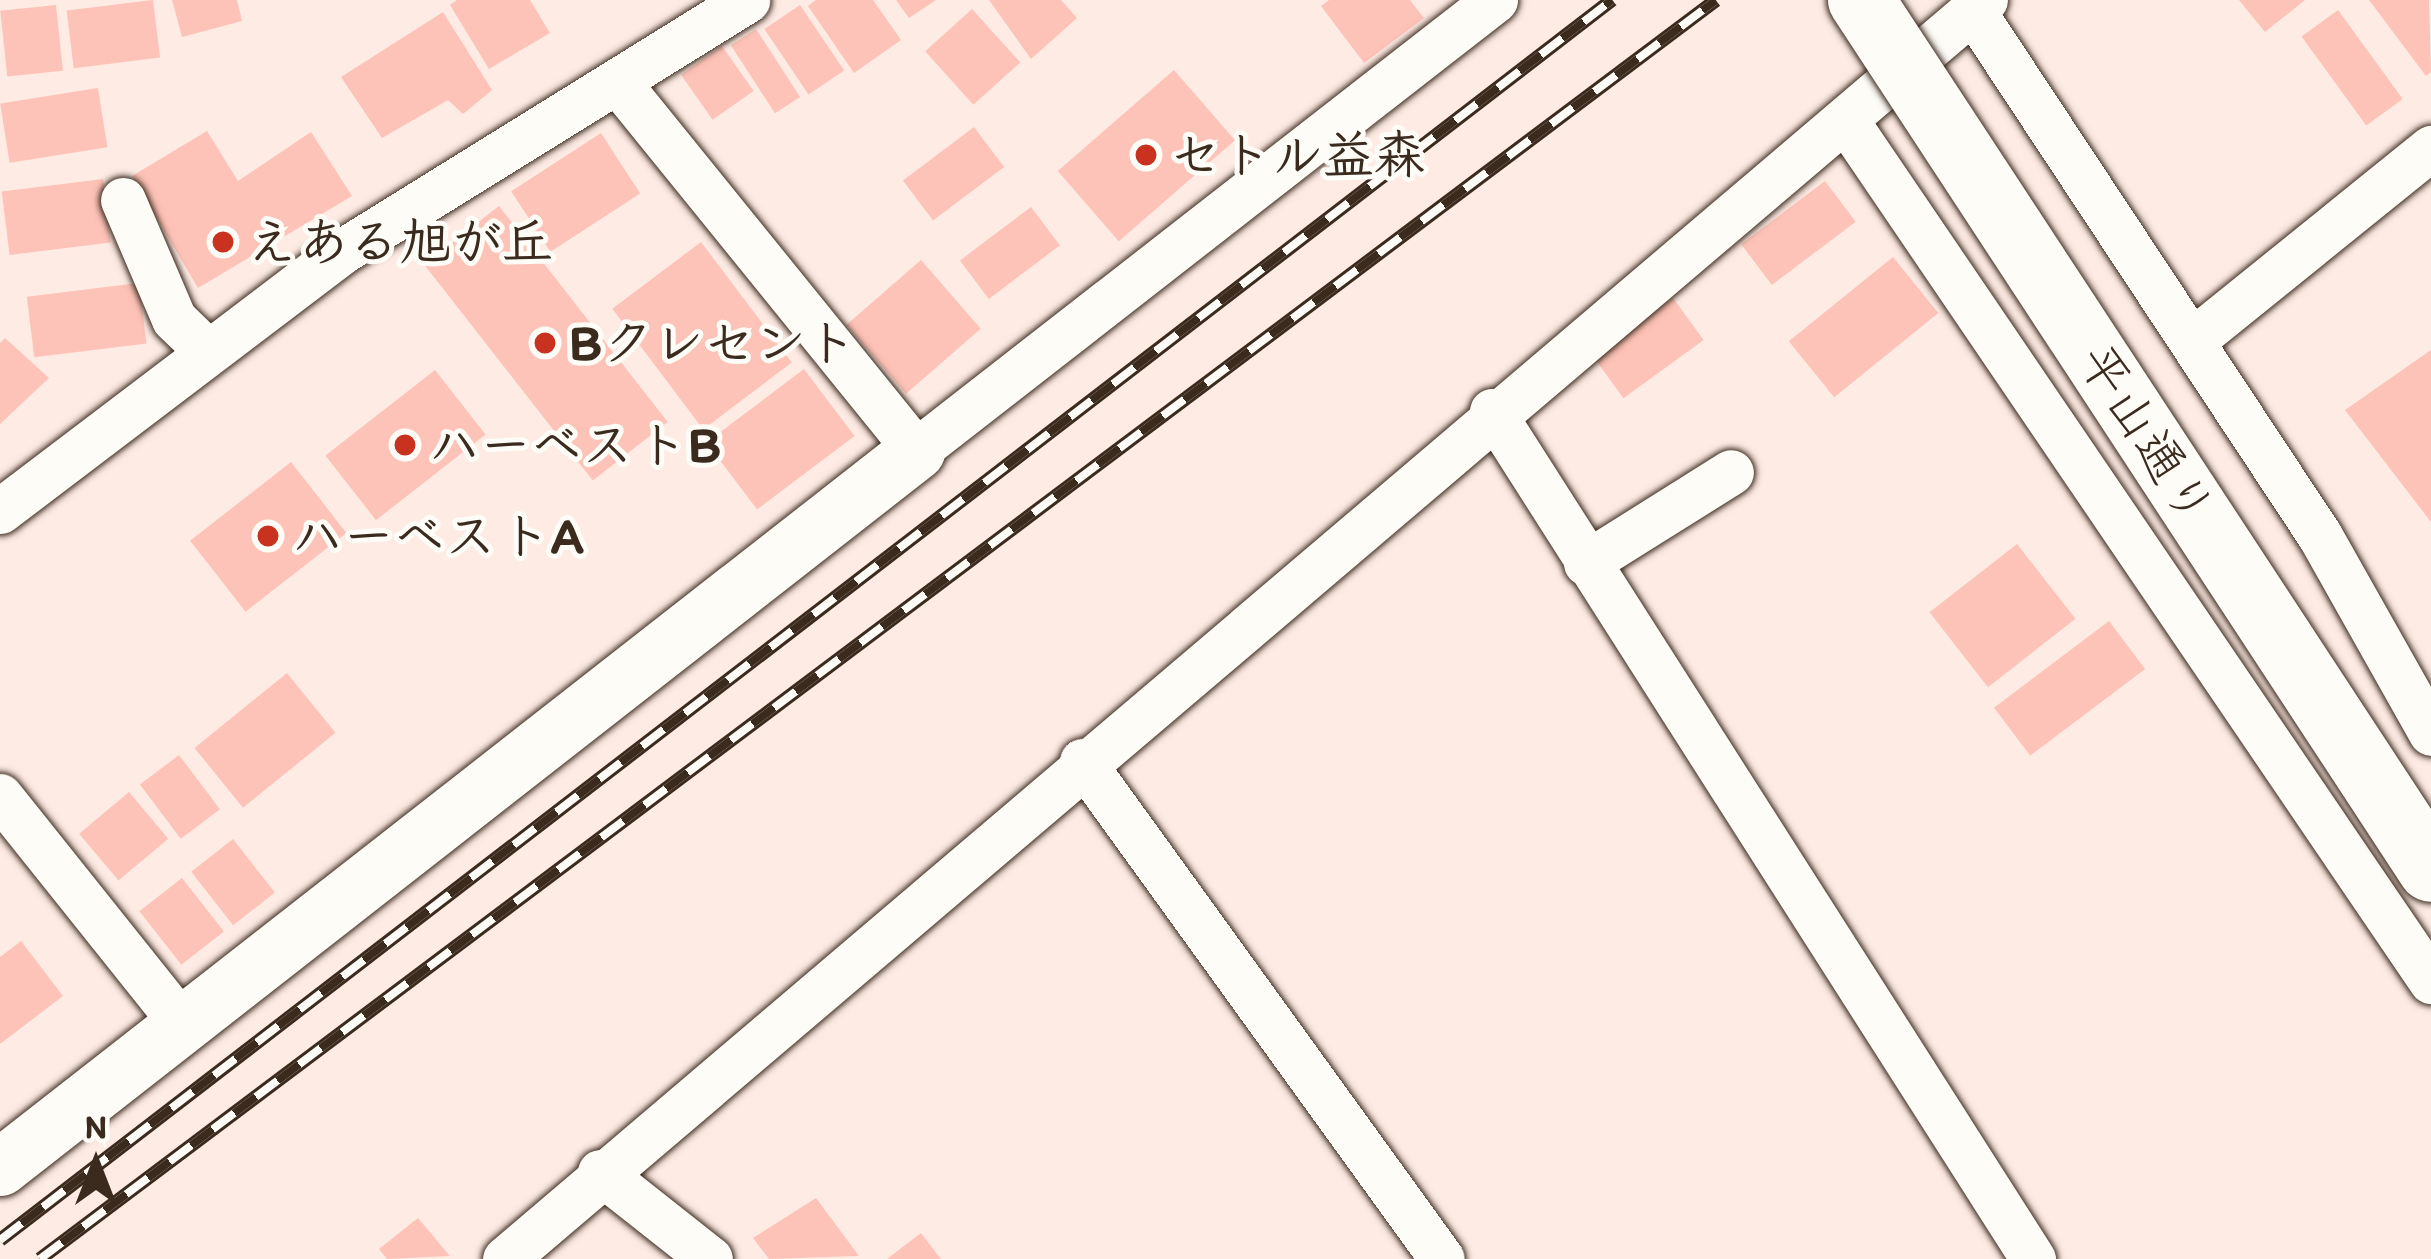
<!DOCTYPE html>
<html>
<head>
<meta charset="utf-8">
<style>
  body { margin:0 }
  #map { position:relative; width:2431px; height:1259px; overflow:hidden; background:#fdebe4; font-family:Itim,"Klee One",sans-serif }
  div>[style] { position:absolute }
  .building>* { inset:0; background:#fec3b8; transform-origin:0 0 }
  .roads { filter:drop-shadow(0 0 3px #3b2a1e) drop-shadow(0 0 3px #3b2a1e) }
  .minor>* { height:45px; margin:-22.5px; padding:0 22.5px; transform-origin:22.5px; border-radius:22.5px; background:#fdfcf7 }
  .tertiary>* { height:57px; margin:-28.5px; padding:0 28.5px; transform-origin:28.5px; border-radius:28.5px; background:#fdfcf7 }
  .rail>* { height:14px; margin-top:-7px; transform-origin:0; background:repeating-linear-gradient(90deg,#fdfcf7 0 27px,#3b2a1e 0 54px); box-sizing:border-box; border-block:3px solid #3b2a1e }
  .bridges { filter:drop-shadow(0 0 3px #3b2a1e) drop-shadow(0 0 3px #3b2a1e) }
  .secondary-bridge>* { height:66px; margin:-33px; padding:0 33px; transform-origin:33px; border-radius:33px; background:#fdfcf7 }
  .dots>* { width:33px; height:33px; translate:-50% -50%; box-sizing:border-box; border:6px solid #fdfcf7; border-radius:50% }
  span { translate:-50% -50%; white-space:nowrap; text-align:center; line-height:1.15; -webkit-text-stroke:10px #fdfcf7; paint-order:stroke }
  .poi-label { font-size:51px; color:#3b2a1e; font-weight:700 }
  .left { translate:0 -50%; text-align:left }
  .street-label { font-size:51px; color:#3b2a1e }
  .north { position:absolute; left:36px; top:1103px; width:120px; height:120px; -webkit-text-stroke:9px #fdfcf7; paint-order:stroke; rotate:0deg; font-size:33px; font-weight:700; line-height:48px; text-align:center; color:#3b2a1e }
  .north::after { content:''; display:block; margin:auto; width:42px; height:54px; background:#3b2a1e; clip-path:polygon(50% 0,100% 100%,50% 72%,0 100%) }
</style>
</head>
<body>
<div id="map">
  <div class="building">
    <i style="left:153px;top:0;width:58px;height:87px;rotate:83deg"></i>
    <i style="clip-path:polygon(172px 0,237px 0,242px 21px,182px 37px)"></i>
    <i style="clip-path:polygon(457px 0,530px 0,550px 33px,489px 69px,450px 5px)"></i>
    <i style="clip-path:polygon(816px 0,873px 0,901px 40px,854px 73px,808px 6px)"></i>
    <i style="clip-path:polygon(896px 0,936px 0,909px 18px)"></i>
    <i style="clip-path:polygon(989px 0,1061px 0,1077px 18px,1031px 59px)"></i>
    <i style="clip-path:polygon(1329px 0,1410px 0,1424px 18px,1364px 63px,1321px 6px)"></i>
    <i style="clip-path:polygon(2239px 0,2305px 0,2265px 32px)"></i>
    <i style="clip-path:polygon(2369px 0,2429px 0,2431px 72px,2426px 76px)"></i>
    <i style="left:56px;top:5px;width:66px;height:56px;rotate:84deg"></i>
    <i style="left:800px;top:5px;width:79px;height:43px;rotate:56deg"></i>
    <i style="left:972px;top:9px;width:72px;height:63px;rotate:48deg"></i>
    <i style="left:2338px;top:10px;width:110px;height:45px;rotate:54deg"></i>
    <i style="clip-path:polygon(443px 12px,492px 90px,463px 114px,448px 100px,382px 138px,341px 77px)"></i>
    <i style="left:756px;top:29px;width:81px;height:30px;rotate:57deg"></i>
    <i style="left:722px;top:46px;width:55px;height:50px;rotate:55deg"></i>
    <i style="left:1174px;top:70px;width:93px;height:154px;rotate:49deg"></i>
    <i style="left:98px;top:88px;width:60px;height:99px;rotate:81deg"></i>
    <i style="left:974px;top:127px;width:50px;height:89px;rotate:53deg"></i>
    <i style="clip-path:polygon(207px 131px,238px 181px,311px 132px,352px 196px,198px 288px,132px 176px)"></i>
    <i style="left:601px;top:133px;width:72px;height:107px;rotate:57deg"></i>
    <i style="left:103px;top:179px;width:64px;height:102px;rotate:83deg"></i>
    <i style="left:1825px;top:181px;width:51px;height:105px;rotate:53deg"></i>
    <i style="left:499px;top:206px;width:274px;height:95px;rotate:52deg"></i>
    <i style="left:1031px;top:207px;width:48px;height:89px;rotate:53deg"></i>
    <i style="left:701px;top:242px;width:151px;height:111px;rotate:53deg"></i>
    <i style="left:1893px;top:257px;width:72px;height:134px;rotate:51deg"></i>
    <i style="left:921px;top:260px;width:91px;height:99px;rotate:49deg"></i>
    <i style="left:139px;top:283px;width:61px;height:113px;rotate:83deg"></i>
    <i style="left:1673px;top:298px;width:52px;height:99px;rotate:54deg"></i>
    <i style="clip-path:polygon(5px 338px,49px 378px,0 424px,0 343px)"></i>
    <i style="clip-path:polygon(2431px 350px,2431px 522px,2345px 410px)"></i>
    <i style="left:804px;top:369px;width:84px;height:122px;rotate:53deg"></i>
    <i style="left:435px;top:370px;width:82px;height:139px;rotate:52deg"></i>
    <i style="left:291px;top:462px;width:90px;height:128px;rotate:52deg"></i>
    <i style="left:2017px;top:544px;width:95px;height:111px;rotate:52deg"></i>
    <i style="left:2109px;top:621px;width:60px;height:144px;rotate:53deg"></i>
    <i style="left:287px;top:673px;width:77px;height:119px;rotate:51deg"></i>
    <i style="left:179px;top:755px;width:68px;height:49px;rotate:53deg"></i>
    <i style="left:129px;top:792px;width:61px;height:65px;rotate:50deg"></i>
    <i style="left:233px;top:839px;width:68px;height:53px;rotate:52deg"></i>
    <i style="left:182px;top:878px;width:68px;height:54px;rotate:52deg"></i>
    <i style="clip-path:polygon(21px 941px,63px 996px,0 1044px,0 957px)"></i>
    <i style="clip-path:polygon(816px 1198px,859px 1256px,769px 1259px,753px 1238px)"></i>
    <i style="clip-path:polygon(418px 1218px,450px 1256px,387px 1259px,379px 1249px)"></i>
    <i style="clip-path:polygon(921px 1233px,941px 1259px,887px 1259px)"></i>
  </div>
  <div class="roads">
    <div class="minor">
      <i style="left:1973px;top:11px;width:629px;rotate:56.54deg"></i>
      <i style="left:2320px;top:536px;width:226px;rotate:60.6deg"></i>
      <i style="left:620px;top:85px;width:471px;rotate:51deg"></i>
      <i style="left:916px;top:451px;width:734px;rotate:-37.92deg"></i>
      <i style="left:1847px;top:122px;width:1039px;rotate:55.79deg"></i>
      <i style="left:123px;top:200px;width:129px;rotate:66.8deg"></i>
      <i style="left:174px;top:319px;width:47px;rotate:44.1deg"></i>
      <i style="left:2193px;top:340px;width:306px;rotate:-38.9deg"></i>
      <i style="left:1492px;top:411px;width:1006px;rotate:57.46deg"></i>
      <i style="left:0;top:511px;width:428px;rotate:-37.2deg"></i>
      <i style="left:341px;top:252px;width:478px;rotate:-31.8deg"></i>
      <i style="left:1586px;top:563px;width:171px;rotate:-32.1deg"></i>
      <i style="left:1082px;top:761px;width:614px;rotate:54.14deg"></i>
      <i style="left:0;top:796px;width:293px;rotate:51.4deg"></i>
      <i style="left:600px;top:1172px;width:140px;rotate:38.3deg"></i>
      <i style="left:505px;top:1259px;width:1943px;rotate:-40.39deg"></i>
    </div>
    <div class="tertiary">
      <i style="left:0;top:1167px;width:1163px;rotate:-38.01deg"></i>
    </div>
  </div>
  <div class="rail">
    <i style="left:0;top:1240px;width:2034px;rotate:-37.57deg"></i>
    <i style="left:40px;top:1259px;width:2096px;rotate:-36.91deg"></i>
  </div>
  <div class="bridges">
    <div class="secondary-bridge">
      <i style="left:1861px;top:0;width:1039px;rotate:56.74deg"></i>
    </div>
  </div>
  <div class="dots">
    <i style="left:1146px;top:155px;background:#c8321e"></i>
    <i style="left:223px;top:242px;background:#c8321e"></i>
    <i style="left:545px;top:343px;background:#c8321e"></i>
    <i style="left:405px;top:445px;background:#c8321e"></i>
    <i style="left:268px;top:536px;background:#c8321e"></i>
  </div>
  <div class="poi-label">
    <span class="left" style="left:1170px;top:155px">セトル益森</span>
    <span class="left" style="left:247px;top:242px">えある旭が丘</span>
    <span class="left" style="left:569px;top:343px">Bクレセント</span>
    <span class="left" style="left:429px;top:445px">ハーベストB</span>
    <span class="left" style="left:292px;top:536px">ハーベストA</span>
  </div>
  <div class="street-label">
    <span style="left:2146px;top:435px;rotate:57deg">平山通り</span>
  </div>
  <div class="north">N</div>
</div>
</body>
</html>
